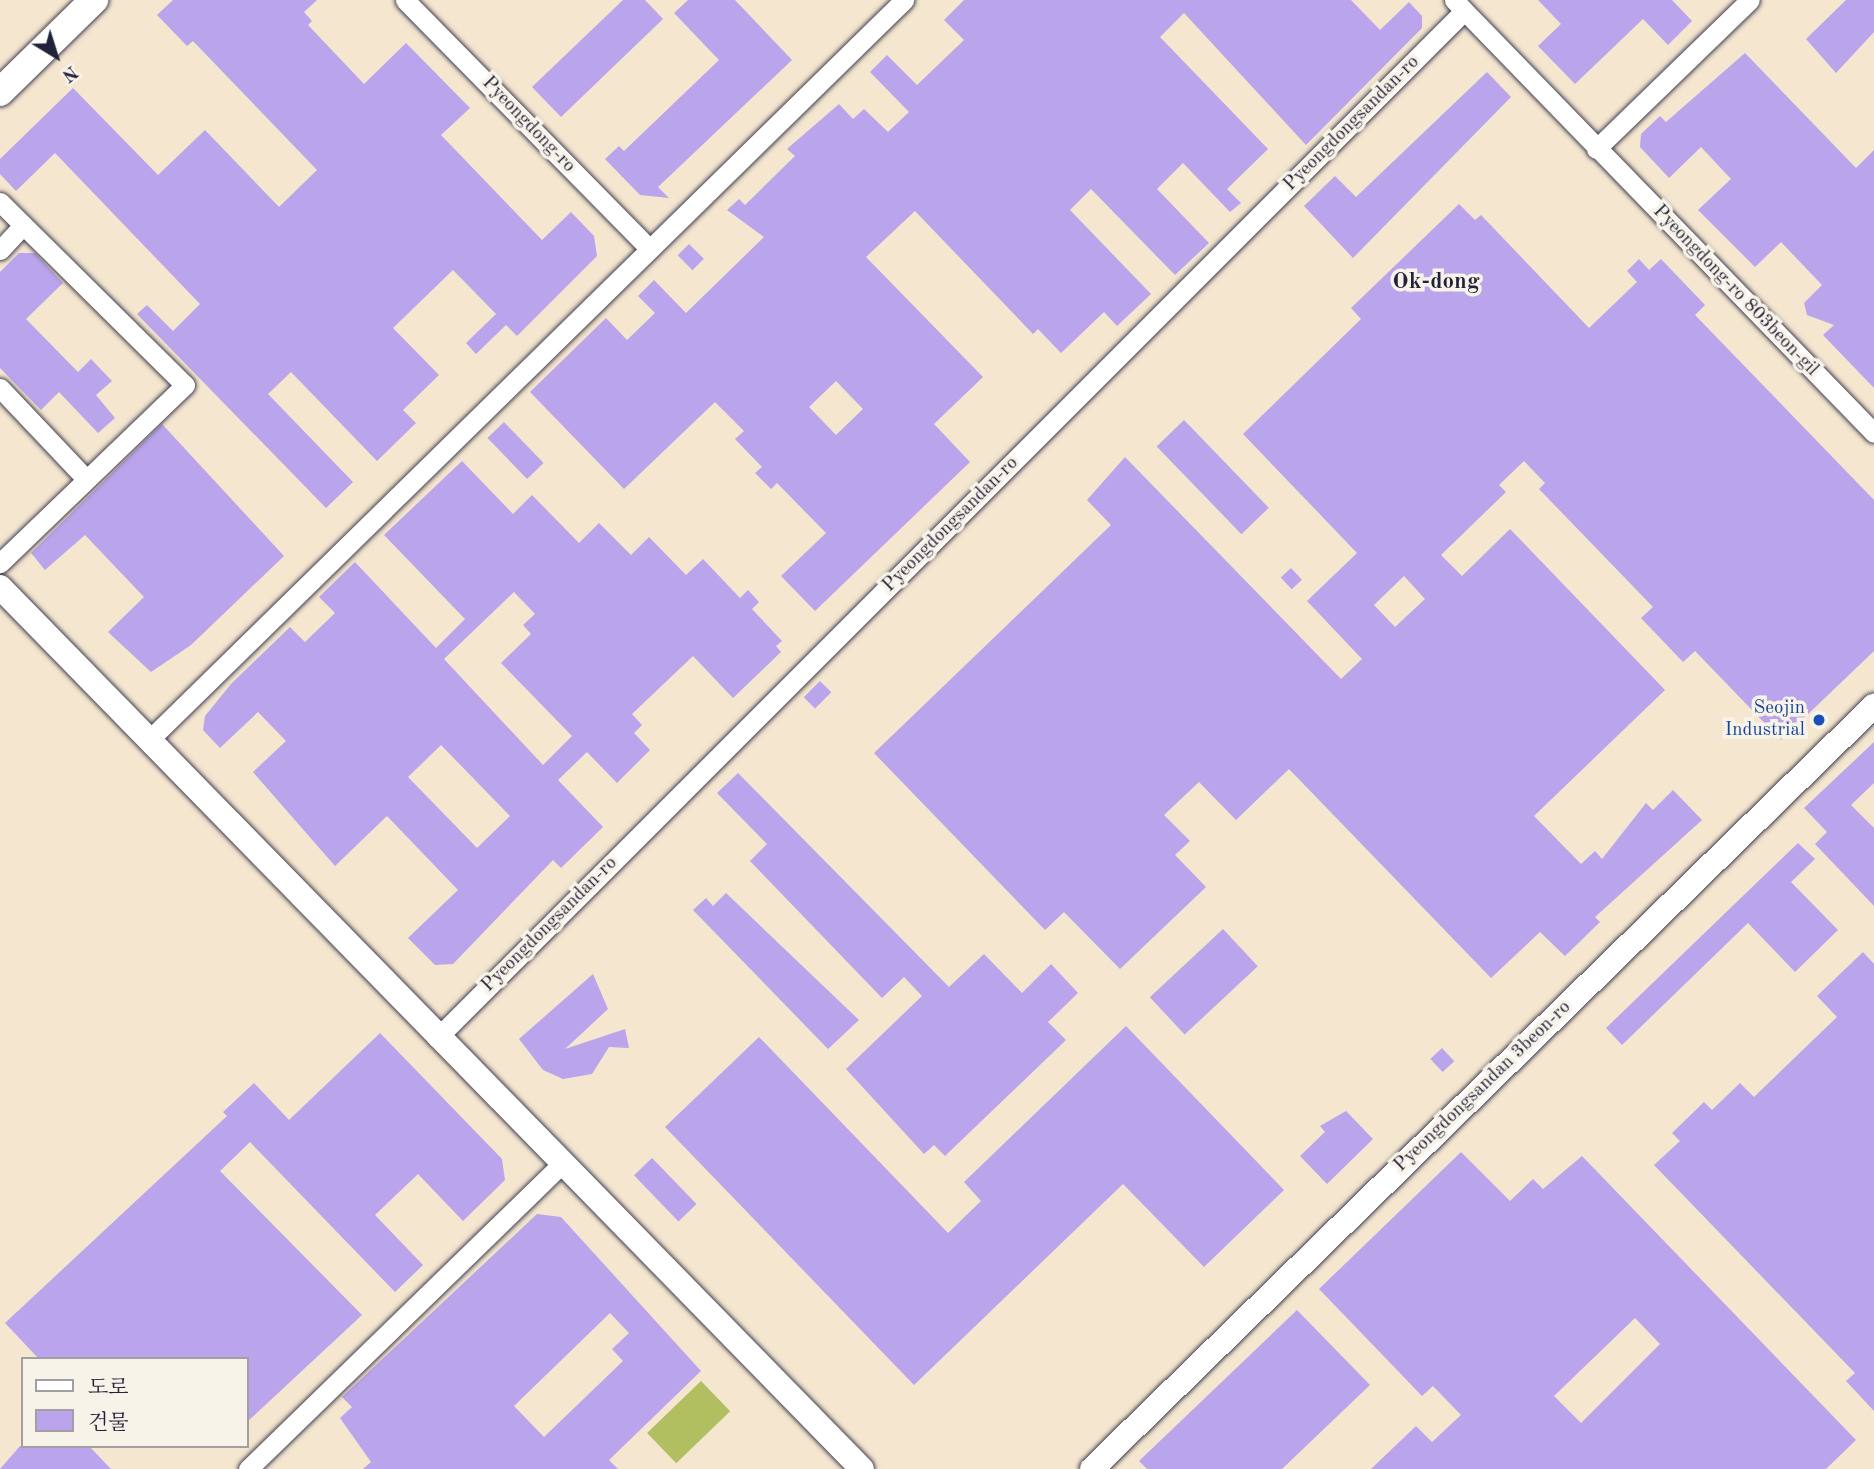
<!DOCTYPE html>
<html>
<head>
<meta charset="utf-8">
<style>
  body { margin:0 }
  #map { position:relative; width:1874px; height:1469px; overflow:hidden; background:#f4e6cf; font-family:"Old Standard TT","Noto Serif KR",serif }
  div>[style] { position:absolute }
  .green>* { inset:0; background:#b1bf61; transform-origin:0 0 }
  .building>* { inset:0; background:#baa4eb; transform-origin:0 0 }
  .roads { filter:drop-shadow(0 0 2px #423f51) drop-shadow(0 0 2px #423f51) }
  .minor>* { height:19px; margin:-9.5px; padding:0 9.5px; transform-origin:9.5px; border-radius:9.5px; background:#fff }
  .tertiary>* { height:24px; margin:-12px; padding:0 12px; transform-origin:12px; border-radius:12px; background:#fff }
  .secondary>* { height:28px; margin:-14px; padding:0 14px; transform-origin:14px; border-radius:14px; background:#fff }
  .dots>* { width:19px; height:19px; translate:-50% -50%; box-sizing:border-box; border:4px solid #f7f3e8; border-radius:50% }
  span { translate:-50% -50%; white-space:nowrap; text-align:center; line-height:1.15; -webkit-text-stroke:7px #f7f3e8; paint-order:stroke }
  .street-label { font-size:19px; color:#22223b }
  .transit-label { font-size:19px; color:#164399 }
  .right { translate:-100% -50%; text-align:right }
  .quarter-label { font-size:23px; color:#22223b; font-weight:700 }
  .legend { position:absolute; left:21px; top:1357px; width:228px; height:91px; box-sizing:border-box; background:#f7f3e8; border:2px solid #a29fa3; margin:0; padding:9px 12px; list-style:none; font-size:21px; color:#22223b }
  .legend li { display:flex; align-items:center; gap:14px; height:35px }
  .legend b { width:35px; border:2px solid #a29fa3 }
  .north { position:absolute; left:21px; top:21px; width:70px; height:70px; -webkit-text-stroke:5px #f7f3e8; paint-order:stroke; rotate:142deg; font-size:19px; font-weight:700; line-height:28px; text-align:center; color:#22223b }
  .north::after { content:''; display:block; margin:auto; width:24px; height:32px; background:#22223b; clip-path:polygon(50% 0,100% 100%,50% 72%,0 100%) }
</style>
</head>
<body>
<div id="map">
  <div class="green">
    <i style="left:701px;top:1381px;width:42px;height:75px;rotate:46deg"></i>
  </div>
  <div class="building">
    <i style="clip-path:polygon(173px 0,317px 0,304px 12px,312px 21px,308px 25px,364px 84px,406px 43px,470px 108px,441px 135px,542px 240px,571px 212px,594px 236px,597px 256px,517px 336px,506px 325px,476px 354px,466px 343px,496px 314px,453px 270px,393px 328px,439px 375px,403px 410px,416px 423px,377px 461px,291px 372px,268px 394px,353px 482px,326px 508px,137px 314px,147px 305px,173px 331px,200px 304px,55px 153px,16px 191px,0 174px,0 159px,73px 88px,158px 175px,205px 130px,279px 207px,317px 170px,193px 41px,187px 46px,157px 15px)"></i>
    <i style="clip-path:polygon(623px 0,645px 0,663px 19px,561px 117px,532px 87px)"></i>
    <i style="clip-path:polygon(688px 0,735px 0,792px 60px,658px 187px,669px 198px,640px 195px,605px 159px,619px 146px,624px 151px,719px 60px,674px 13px)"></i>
    <i style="clip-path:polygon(evenodd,964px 0,1351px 0,1380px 30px,1409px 2px,1422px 16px,1422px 28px,1306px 145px,1184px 13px,1160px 37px,1268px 149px,1227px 189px,1241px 203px,1230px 212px,1183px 163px,1157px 189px,1209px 243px,1175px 275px,1091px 189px,1070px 210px,1151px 294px,1117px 326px,1104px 312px,1061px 353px,1038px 329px,1033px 334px,915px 211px,866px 257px,983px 377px,934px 424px,970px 462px,815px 611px,781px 576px,826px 533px,777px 483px,771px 489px,755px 473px,762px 467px,735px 439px,744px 431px,715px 402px,624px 489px,530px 392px,606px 318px,627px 340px,655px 313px,638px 296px,654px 280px,686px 313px,764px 237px,727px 210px,739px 199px,745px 205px,795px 156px,787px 149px,839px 104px,853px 119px,864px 109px,888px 132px,909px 112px,870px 72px,887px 55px,917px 85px,964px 40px,944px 20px,964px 0,836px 381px,863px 409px,836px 435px,809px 407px,836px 381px)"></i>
    <i style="clip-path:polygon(1538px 0,1672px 0,1692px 21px,1668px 45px,1643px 19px,1575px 84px,1538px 46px,1561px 24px)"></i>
    <i style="clip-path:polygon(1846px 0,1874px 0,1874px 32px,1836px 73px,1806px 39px)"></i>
    <i style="clip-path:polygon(1745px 53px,1856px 168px,1874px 150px,1874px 388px,1823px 335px,1834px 325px,1807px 315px,1804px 303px,1822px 285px,1781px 242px,1755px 267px,1698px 210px,1731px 179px,1701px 147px,1669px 178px,1640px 147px,1641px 134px,1660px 116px,1666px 122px)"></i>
    <i style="clip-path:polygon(1487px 72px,1511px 97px,1353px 258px,1304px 206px,1335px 176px,1356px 197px)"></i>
    <i style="clip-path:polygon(evenodd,1459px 204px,1475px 220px,1481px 215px,1589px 328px,1637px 282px,1627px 271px,1639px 259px,1649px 270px,1661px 259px,1705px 305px,1695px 315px,1874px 500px,1874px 651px,1781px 740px,1695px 651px,1683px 662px,1641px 618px,1653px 607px,1539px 489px,1545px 483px,1524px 461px,1499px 485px,1506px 492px,1441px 555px,1462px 576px,1510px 529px,1665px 690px,1534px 816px,1581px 864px,1595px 851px,1602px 859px,1646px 803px,1653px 810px,1673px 790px,1702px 820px,1595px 917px,1600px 922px,1565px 956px,1540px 932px,1491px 978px,1289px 769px,1236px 820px,1199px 782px,1164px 815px,1190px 841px,1175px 855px,1206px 887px,1120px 969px,1064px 912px,1045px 930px,874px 753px,1111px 525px,1087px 500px,1125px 457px,1341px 679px,1362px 659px,1307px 601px,1357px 553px,1243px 434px,1361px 319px,1351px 308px,1459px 204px,1404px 576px,1425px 599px,1395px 627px,1374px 605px,1404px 576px)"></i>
    <i style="left:689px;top:244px;width:21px;height:16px;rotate:45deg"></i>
    <i style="clip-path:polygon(19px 253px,35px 253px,63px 283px,26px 319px,78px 372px,91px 359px,112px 381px,96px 395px,115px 418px,98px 433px,59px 392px,41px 410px,0 368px,0 272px)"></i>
    <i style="left:1184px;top:420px;width:122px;height:38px;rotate:46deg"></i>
    <i style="left:504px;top:422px;width:57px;height:23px;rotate:46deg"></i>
    <i style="clip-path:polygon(162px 424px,284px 556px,191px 645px,151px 672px,108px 632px,144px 597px,85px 535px,45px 570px,31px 553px)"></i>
    <i style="clip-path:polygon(evenodd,462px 461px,513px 514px,532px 495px,579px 543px,599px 523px,631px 555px,649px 537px,686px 575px,703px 559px,740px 598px,748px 590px,759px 602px,752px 609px,782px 641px,776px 646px,781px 652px,733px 698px,693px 656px,632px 714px,642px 725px,634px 733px,650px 750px,617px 783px,587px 752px,558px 780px,603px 827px,561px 868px,553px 860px,453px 964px,435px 965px,408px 938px,458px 890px,387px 816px,335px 866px,253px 772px,286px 741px,258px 712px,220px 748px,203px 730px,205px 716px,231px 684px,290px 627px,305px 642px,335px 613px,319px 597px,355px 562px,436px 648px,465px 619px,384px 535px,462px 461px,514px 592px,535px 614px,523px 625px,531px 634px,501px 663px,572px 736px,543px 765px,444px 659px,514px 592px,462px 461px,441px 745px,510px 816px,477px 848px,408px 777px,441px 745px)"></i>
    <i style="left:1291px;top:568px;width:16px;height:14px;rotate:47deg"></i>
    <i style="left:820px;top:681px;width:16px;height:23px;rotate:45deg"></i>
    <i style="clip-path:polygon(1874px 742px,1874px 783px,1851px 805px,1874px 828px,1874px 906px,1815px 844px,1827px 832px,1804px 808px)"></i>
    <i style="clip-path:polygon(738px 773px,949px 987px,984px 954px,1022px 993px,1051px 964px,1078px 993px,1048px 1022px,1066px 1040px,945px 1156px,934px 1145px,924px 1154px,846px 1069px,922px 996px,904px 977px,882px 998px,750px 861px,767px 844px,717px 793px)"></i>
    <i style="clip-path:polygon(1798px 843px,1815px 859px,1791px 882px,1838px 930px,1795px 972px,1748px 923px,1622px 1045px,1606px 1028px)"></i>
    <i style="clip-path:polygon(726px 893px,859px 1020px,828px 1049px,693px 910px,706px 898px,713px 906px)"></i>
    <i style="left:1223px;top:929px;width:51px;height:100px;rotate:47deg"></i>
    <i style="clip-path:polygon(1863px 952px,1874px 964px,1874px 1411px,1846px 1381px,1855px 1373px,1654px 1165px,1680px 1141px,1672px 1133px,1704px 1102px,1712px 1110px,1740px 1083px,1754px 1097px,1837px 1017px,1817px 996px)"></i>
    <i style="clip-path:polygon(593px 974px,608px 1009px,565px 1049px,625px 1029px,629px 1048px,609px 1047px,592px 1074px,563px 1079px,543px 1070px,519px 1039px)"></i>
    <i style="clip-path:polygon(1126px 1026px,1284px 1190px,1204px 1267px,1123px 1184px,914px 1385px,665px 1127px,759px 1037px,948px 1233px,981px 1201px,964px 1182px)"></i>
    <i style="clip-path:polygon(380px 1033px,502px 1159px,505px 1180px,463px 1221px,418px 1174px,375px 1215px,423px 1265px,395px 1292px,250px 1142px,220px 1171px,362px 1315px,247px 1422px,247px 1359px,39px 1359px,5px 1323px,227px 1116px,223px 1112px,254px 1083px,289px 1120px)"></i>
    <i style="left:1442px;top:1048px;width:18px;height:16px;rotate:47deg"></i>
    <i style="clip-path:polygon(1346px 1111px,1373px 1139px,1327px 1184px,1300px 1156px,1325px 1132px,1320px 1126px)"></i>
    <i style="clip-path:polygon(evenodd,1461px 1152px,1510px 1201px,1533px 1179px,1543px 1189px,1582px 1156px,1856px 1440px,1826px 1469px,1371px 1469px,1416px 1426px,1432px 1442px,1461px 1415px,1433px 1386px,1422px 1396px,1319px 1289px,1461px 1152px,1635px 1318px,1660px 1344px,1581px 1423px,1554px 1396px,1635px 1318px)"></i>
    <i style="left:652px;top:1158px;width:64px;height:25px;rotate:46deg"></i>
    <i style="clip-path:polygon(evenodd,537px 1214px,561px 1217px,701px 1371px,609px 1460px,618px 1469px,363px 1469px,371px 1462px,340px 1418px,352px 1407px,342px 1397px,537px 1214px,610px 1313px,629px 1333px,612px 1349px,623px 1361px,544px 1437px,514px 1406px,610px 1313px)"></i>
    <i style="clip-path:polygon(1297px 1310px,1370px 1385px,1282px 1469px,1147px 1469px,1139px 1461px)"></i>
    <i style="clip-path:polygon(20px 1446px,89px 1446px,111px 1469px,0 1469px)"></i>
  </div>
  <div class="roads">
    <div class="minor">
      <i style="left:405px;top:0;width:349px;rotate:45.5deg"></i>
      <i style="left:1454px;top:0;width:603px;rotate:45.87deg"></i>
      <i style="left:1596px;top:149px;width:214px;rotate:-44.1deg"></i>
      <i style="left:0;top:202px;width:260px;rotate:44.7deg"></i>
      <i style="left:185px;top:385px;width:257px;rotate:136.1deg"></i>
      <i style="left:0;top:250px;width:34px;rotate:-47deg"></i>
      <i style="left:0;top:388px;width:125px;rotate:46.6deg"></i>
      <i style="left:150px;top:739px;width:1056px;rotate:-44.42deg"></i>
      <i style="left:437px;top:1038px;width:1452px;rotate:-45deg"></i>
      <i style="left:248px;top:1469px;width:436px;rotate:-44.2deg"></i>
    </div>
    <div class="tertiary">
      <i style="left:0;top:587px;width:1233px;rotate:45.66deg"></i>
      <i style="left:1092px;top:1469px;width:1093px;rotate:-44.3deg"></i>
    </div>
    <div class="secondary">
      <i style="left:0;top:92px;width:132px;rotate:-44.4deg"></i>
    </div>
  </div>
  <div class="dots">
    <i style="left:1819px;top:720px;background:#1a4fb4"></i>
  </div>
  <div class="street-label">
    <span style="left:1352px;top:124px;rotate:-45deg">Pyeongdongsandan-ro</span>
    <span style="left:528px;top:125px;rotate:46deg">Pyeongdong-ro</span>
    <span style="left:1735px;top:291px;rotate:46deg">Pyeongdong-ro 803beon-gil</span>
    <span style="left:951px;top:525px;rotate:-45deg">Pyeongdongsandan-ro</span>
    <span style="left:550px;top:925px;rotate:-45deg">Pyeongdongsandan-ro</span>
    <span style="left:1483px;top:1087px;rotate:-44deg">Pyeongdongsandan 3beon-ro</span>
  </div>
  <div class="transit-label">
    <span class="right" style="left:1805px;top:720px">Seojin<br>Industrial</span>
  </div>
  <div class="quarter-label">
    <span style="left:1436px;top:282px">Ok-dong</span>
  </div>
  <ul class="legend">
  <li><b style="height:9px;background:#fff"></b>도로</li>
  <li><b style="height:19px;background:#baa4eb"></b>건물</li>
  </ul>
  <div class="north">N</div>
</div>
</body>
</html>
